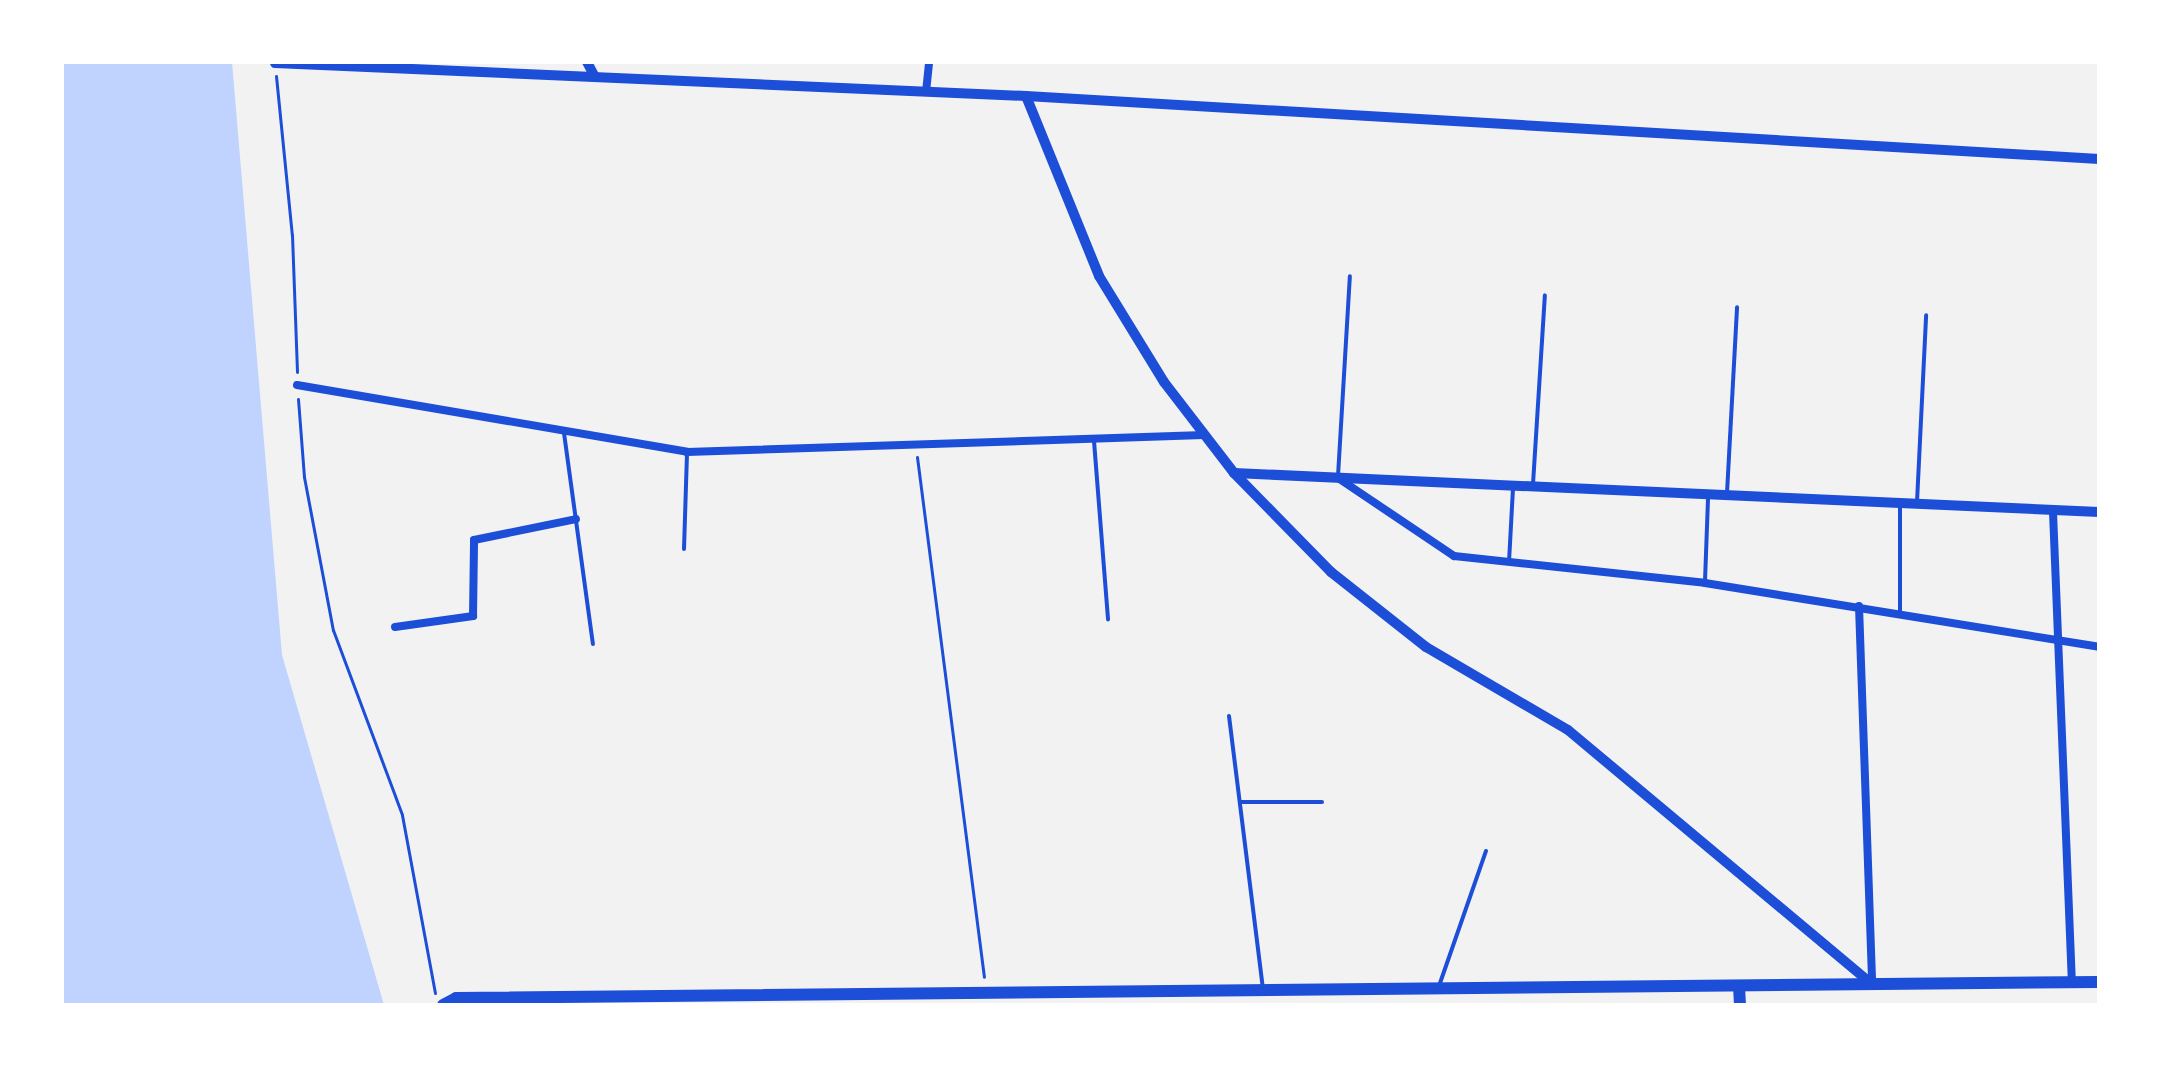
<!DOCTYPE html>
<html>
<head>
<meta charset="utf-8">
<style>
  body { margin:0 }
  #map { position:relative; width:2161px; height:1067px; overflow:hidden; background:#f2f2f2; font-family:"PT Sans",sans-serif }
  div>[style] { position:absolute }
  .water>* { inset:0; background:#bfd3fe }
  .path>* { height:3px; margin:-1.5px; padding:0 1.5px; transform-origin:1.5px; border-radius:1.5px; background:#1d4ed8 }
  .service>* { height:4px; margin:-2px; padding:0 2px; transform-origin:2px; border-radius:2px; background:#1d4ed8 }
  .minor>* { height:8px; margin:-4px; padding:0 4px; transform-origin:4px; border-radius:4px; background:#1d4ed8 }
  .tertiary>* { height:10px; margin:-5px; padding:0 5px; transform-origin:5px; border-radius:5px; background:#1d4ed8 }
  .secondary>* { height:12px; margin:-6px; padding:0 6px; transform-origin:6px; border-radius:6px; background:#1d4ed8 }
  span { translate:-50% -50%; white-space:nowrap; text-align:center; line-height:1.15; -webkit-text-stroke:7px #fff; paint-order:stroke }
  .frame { position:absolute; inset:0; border:64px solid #fff; pointer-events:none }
</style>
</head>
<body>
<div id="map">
  <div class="water">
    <i style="clip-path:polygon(62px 62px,232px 62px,282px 655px,384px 1005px,62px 1005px)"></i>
  </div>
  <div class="path">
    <i style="left:276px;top:76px;width:160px;rotate:84.3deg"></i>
    <i style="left:292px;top:235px;width:137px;rotate:87.9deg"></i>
    <i style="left:298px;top:399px;width:78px;rotate:85.6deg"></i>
    <i style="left:304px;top:477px;width:156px;rotate:79.3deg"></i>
    <i style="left:333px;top:630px;width:197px;rotate:69.5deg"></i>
    <i style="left:402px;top:815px;width:181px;rotate:79.5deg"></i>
    <i style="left:917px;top:457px;width:524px;rotate:82.66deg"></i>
  </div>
  <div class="service">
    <i style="left:564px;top:433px;width:213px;rotate:82.2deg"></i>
    <i style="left:1094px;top:441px;width:179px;rotate:85.5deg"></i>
    <i style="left:1338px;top:476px;width:200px;rotate:-86.6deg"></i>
    <i style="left:1533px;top:484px;width:189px;rotate:-86.4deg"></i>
    <i style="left:1727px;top:493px;width:186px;rotate:-86.9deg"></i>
    <i style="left:1917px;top:502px;width:187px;rotate:-87.2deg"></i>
    <i style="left:684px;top:549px;width:95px;rotate:-88.2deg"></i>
    <i style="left:1509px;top:562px;width:74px;rotate:-86.9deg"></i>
    <i style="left:1705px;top:581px;width:83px;rotate:-87.9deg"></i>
    <i style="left:1900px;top:613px;width:109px;rotate:-90deg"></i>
    <i style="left:1229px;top:716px;width:274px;rotate:82.9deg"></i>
    <i style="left:1240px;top:802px;width:82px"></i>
    <i style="left:1439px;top:986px;width:143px;rotate:-70.8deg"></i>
  </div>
  <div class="minor">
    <i style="left:926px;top:92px;width:30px;rotate:-84deg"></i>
    <i style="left:297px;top:385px;width:396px;rotate:9.7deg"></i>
    <i style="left:687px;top:452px;width:517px;rotate:-1.88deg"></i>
    <i style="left:1338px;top:478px;width:140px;rotate:33.9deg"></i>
    <i style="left:1454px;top:556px;width:252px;rotate:6.1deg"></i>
    <i style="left:1705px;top:583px;width:399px;rotate:9.2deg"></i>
    <i style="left:2053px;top:512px;width:470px;rotate:87.7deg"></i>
    <i style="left:1859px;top:606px;width:378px;rotate:88deg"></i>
    <i style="left:395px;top:627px;width:79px;rotate:-8deg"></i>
    <i style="left:473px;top:616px;width:76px;rotate:-89.2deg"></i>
    <i style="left:474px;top:540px;width:104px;rotate:-11.6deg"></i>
  </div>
  <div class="tertiary">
    <i style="left:587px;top:62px;width:17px;rotate:62deg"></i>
    <i style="left:275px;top:63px;width:752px;rotate:2.52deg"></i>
    <i style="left:1026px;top:96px;width:1075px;rotate:3.36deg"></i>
    <i style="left:1026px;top:96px;width:194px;rotate:67.9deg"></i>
    <i style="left:1099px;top:276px;width:124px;rotate:58.5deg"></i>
    <i style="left:1164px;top:382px;width:115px;rotate:52.4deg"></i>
    <i style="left:1234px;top:473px;width:139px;rotate:45.6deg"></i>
    <i style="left:1331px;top:572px;width:121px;rotate:38.3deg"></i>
    <i style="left:1426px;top:647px;width:164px;rotate:30.3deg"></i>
    <i style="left:1568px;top:730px;width:396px;rotate:39.9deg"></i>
    <i style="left:1234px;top:473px;width:866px;rotate:2.58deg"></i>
  </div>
  <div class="secondary">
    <i style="left:1739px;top:986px;width:19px;rotate:87deg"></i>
    <i style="left:443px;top:1005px;width:15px;rotate:-28deg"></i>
    <i style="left:456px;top:998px;width:1643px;rotate:-0.56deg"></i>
  </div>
  <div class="frame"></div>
</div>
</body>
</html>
